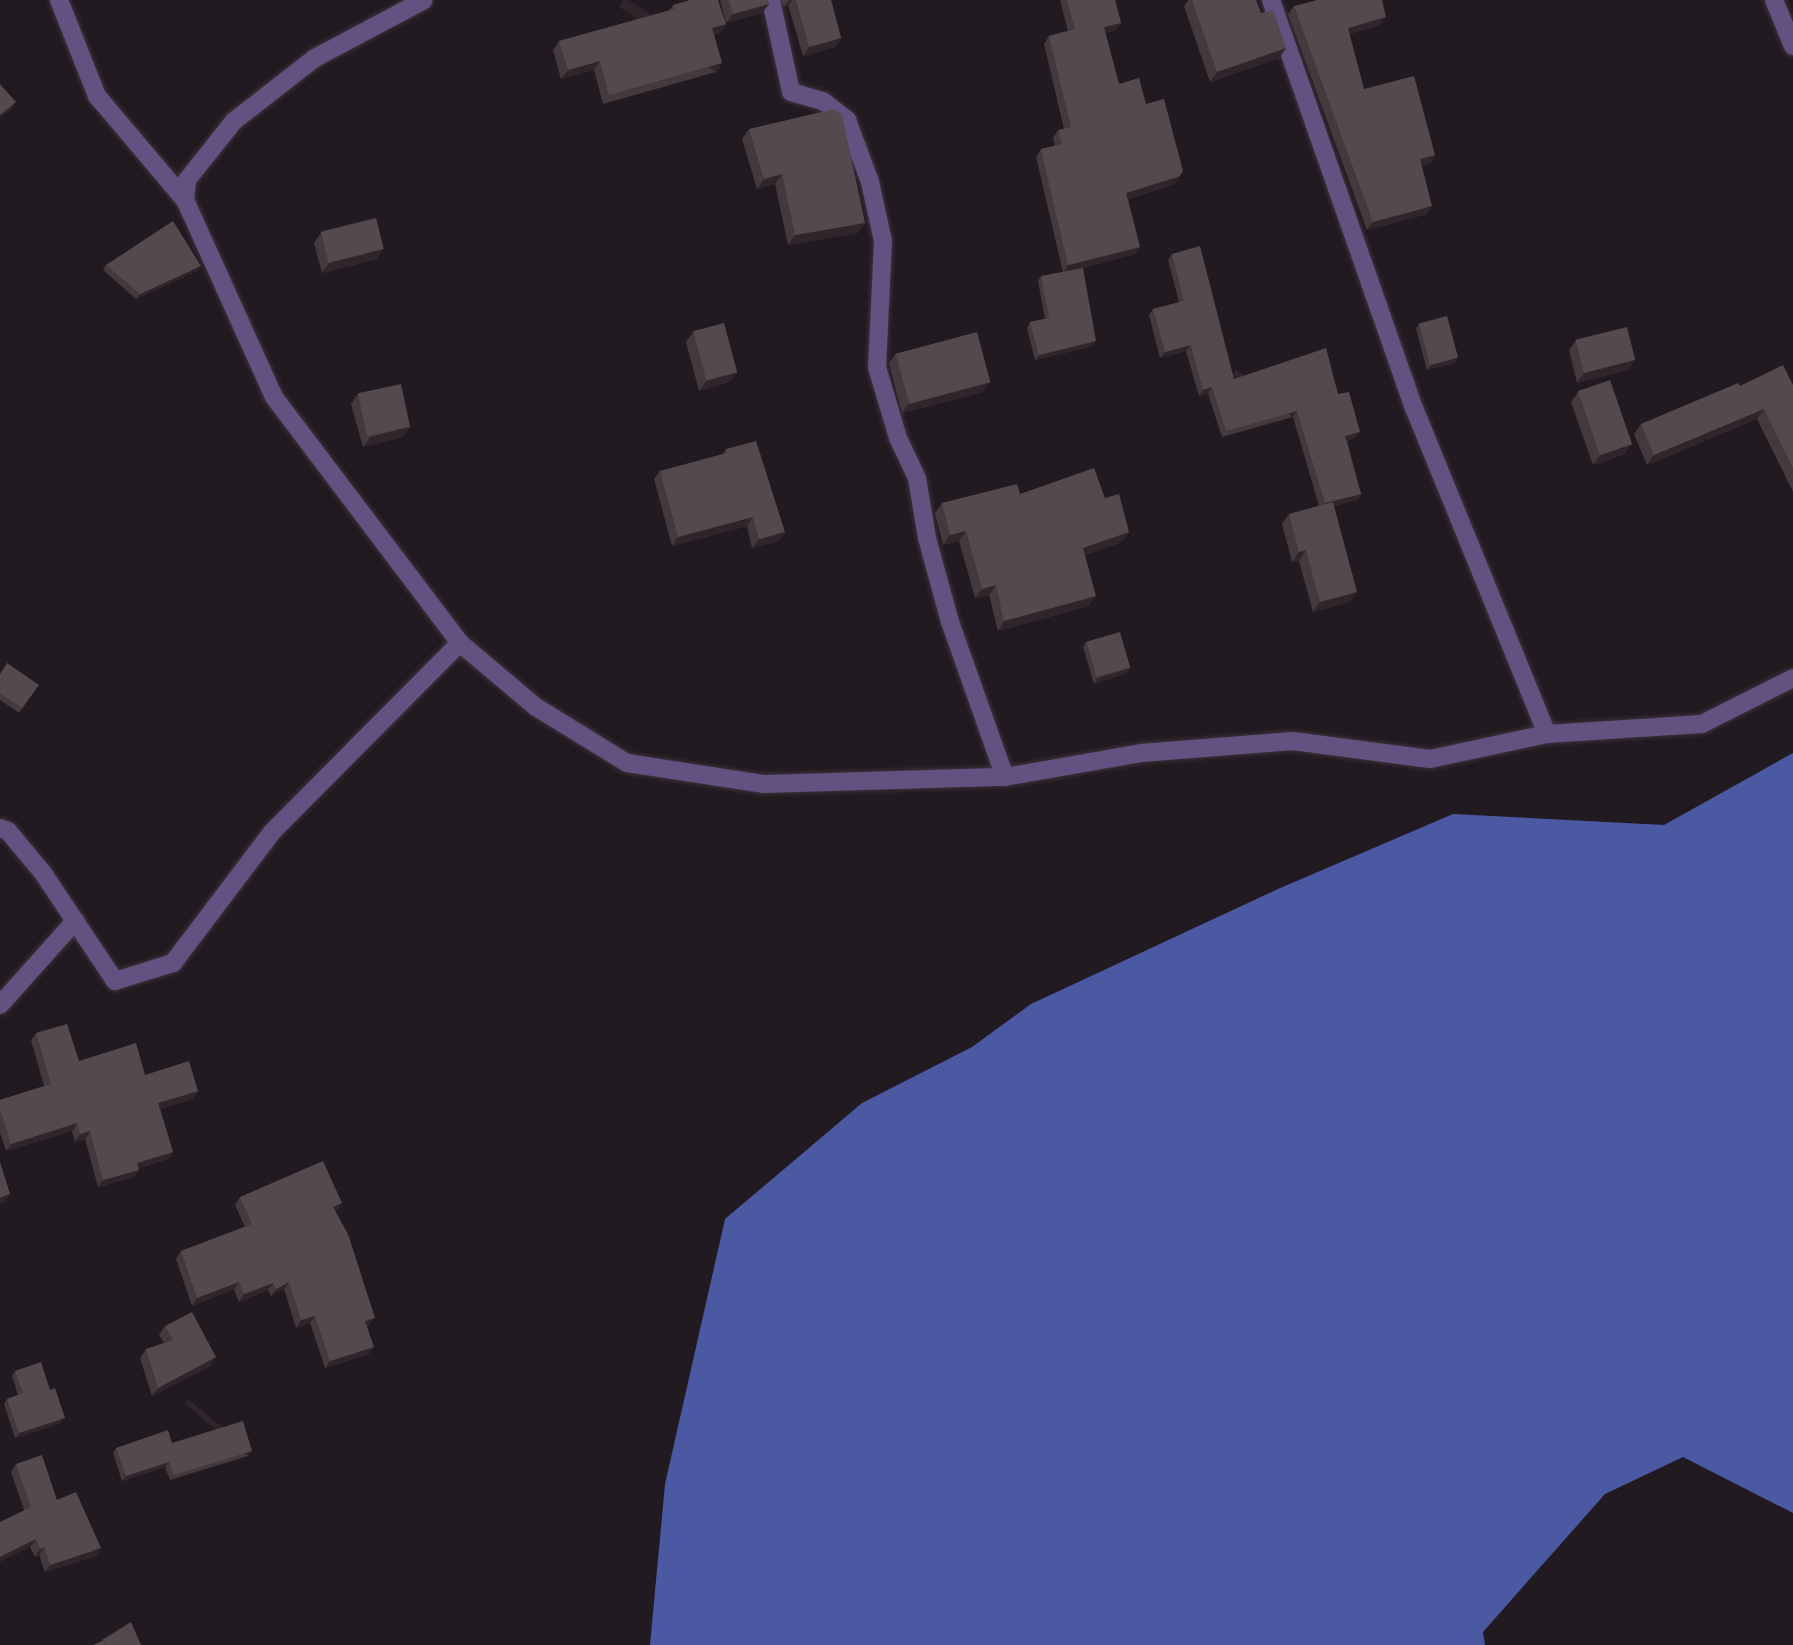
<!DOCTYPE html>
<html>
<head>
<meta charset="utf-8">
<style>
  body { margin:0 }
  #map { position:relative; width:1793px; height:1645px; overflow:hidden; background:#221a21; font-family:"Exo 2",sans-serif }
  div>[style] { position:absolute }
  .water>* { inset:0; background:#4b59a3 }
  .roads { filter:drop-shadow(0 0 2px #3b343a) drop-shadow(0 0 2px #3b343a) }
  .minor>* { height:18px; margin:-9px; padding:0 9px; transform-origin:9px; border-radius:9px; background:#645182 }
  .wall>* { inset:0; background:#44393d }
  .shaded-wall>* { inset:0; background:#30252b; transform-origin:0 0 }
  .building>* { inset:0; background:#54494d; transform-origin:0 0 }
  span { translate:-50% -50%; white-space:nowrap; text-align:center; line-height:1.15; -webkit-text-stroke:5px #191118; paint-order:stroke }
</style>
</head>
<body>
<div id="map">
  <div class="water">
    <i style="clip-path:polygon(1793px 753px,1793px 1513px,1683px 1457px,1605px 1494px,1483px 1632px,1485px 1645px,650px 1645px,665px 1484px,725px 1219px,862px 1103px,972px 1047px,1031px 1004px,1278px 889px,1453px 814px,1664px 825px)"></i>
  </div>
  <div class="roads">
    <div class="minor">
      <i style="left:59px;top:0;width:103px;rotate:68.4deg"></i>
      <i style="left:97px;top:96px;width:136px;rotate:49.8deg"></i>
      <i style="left:771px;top:0;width:94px;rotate:77.7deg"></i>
      <i style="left:791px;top:92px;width:33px;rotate:16deg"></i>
      <i style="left:823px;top:101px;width:31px;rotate:38deg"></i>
      <i style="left:847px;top:120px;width:66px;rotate:69.6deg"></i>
      <i style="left:870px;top:182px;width:60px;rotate:77.6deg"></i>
      <i style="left:883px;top:241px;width:126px;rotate:92.7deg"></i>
      <i style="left:877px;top:367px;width:74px;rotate:73.5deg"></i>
      <i style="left:898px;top:438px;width:44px;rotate:64.6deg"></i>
      <i style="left:917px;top:478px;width:61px;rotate:80.5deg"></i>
      <i style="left:927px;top:538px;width:87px;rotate:74.7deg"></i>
      <i style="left:950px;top:622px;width:164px;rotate:70.5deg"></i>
      <i style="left:1271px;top:0;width:432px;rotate:70.7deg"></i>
      <i style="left:1414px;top:408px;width:352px;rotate:67.8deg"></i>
      <i style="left:1774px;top:0;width:50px;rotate:67.6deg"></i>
      <i style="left:460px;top:643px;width:99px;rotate:40.1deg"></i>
      <i style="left:536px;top:707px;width:107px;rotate:31.6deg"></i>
      <i style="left:627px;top:763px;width:139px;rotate:8.7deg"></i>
      <i style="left:764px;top:784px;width:241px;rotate:-1.7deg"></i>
      <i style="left:1005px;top:777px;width:138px;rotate:-10deg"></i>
      <i style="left:1141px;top:753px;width:152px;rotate:-4.5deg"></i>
      <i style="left:1293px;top:741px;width:138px;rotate:7.5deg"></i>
      <i style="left:1430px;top:759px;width:120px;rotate:-12.1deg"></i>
      <i style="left:1547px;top:734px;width:155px;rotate:-3.7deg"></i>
      <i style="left:1702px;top:724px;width:102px;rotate:-26.8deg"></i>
      <i style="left:0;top:828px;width:9px;rotate:21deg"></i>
      <i style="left:8px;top:831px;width:55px;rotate:50.2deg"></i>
      <i style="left:43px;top:873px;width:130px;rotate:56.3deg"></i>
      <i style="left:115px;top:981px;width:61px;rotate:-17.2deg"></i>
      <i style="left:173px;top:963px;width:164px;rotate:-52.9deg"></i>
      <i style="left:272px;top:832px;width:267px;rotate:-45.2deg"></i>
      <i style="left:460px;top:643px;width:308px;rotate:-127.1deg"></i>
      <i style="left:274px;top:397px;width:216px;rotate:-114.3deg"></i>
      <i style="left:185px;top:200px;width:20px;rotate:-84deg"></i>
      <i style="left:187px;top:180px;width:75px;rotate:-51.5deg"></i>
      <i style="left:234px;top:121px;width:103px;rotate:-37.9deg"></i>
      <i style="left:315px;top:58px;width:123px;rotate:-28deg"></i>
      <i style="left:0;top:1005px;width:113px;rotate:-48.2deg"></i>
    </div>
  </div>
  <div class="wall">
    <i style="clip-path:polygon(720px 0,768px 0,769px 4px,762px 13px,726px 23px)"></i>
    <i style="clip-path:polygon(780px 0,831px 0,841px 38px,835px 47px,803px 56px,788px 5px,784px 7px)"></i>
    <i style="clip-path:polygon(1060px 0,1115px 0,1121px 23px,1116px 30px,1105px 33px,1119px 84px,1146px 104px,1180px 176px,1175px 184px,1128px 199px,1140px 247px,1135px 254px,1082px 268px,1093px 346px,1035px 360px,1027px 328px,1030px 322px,1045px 319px,1038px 281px,1041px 276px,1063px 272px,1036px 157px,1041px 149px,1055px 146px,1053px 138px,1058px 130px,1064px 129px,1044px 44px,1049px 36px,1068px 31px)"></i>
    <i style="clip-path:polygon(1188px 0,1192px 0,1286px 48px,1279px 58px,1210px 82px,1184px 6px)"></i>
    <i style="clip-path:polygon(673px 5px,726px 24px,720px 33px,714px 35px,722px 63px,716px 72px,603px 104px,594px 70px,561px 79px,553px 50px,559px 41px,669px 11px)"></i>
    <i style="clip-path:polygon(1294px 6px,1381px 25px,1349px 34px,1364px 89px,1435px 155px,1430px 163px,1422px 165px,1427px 214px,1367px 230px,1288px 14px)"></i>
    <i style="clip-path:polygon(749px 129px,858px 233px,788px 245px,775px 184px,757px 189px,742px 139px)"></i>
    <i style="clip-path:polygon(321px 233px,377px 259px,322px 273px,314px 243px)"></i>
    <i style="clip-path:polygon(1172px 254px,1234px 379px,1338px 394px,1355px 438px,1347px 441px,1361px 494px,1357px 500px,1334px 506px,1350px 602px,1313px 612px,1299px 561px,1292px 562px,1282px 524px,1289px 514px,1319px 506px,1293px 417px,1222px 437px,1208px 394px,1199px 396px,1186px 351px,1160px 358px,1149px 315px,1153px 309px,1179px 302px,1168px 260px)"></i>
    <i style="clip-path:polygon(106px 265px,197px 271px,136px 299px,103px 270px)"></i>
    <i style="clip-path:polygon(1419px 323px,1455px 363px,1427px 370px,1416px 329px)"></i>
    <i style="clip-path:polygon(693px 332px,737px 372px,730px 382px,699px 391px,686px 342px)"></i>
    <i style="clip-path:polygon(1576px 340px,1628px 370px,1577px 383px,1569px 350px)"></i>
    <i style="clip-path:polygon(896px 353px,983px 392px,902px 413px,889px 363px)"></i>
    <i style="clip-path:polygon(1793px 385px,1793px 492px,1757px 419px,1647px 465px,1634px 434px,1641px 424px,1740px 386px)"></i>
    <i style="clip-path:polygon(1578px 392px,1625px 454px,1593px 465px,1571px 402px)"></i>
    <i style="clip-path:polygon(358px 394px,403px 437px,363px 447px,351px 404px)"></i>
    <i style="clip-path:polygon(726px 449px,785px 532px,779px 541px,752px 548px,747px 526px,672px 546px,654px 479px,660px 471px,723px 454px)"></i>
    <i style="clip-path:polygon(1020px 494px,1105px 498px,1129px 532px,1122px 542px,1085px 555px,1089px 606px,998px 631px,989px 595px,975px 598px,959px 541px,943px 545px,935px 513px,942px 503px)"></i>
    <i style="clip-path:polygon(1086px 642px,1130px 668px,1127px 673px,1094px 684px,1083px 647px)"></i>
    <i style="clip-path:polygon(0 674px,39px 685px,19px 713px,0 700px)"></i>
    <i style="clip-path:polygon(36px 1033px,79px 1061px,145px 1075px,198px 1091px,193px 1099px,160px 1109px,173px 1152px,168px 1159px,139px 1168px,134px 1177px,98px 1187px,85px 1139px,75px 1142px,72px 1131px,6px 1151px,0 1133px,0 1100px,44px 1086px,31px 1040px)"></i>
    <i style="clip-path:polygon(240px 1197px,337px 1210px,335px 1211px,369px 1325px,367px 1326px,369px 1354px,325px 1368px,310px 1323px,296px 1328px,284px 1289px,271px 1296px,268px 1290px,239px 1302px,234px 1289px,192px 1306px,176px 1259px,181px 1251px,245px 1227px,235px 1205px)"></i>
    <i style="clip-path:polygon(165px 1326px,216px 1357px,210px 1366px,152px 1396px,140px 1358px,146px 1349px,164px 1343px,159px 1335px)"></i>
    <i style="clip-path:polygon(15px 1371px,50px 1390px,61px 1423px,15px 1438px,4px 1404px,7px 1399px,18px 1395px,12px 1376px)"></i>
    <i style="clip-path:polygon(172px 1443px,252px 1451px,248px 1456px,170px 1480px,165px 1467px,122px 1481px,113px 1453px,116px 1448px)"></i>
    <i style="clip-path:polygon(16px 1464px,57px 1500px,96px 1556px,45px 1572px,39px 1555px,35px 1557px,30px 1547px,24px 1510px,11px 1472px)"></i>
  </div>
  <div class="shaded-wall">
    <i style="clip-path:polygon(789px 0,792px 0,788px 5px,784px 7px)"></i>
    <i style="clip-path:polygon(769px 4px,762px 13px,726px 23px,733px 14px)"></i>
    <i style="clip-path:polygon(1386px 17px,1381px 25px,1342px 36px,1348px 28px)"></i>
    <i style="clip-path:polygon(1121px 23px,1116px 30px,1099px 35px,1104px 27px)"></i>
    <i style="clip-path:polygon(726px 24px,720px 33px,706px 37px,712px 28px)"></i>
    <i style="clip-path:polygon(841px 38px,835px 47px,803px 56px,809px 47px)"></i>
    <i style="clip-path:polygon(1286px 48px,1279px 58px,1210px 82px,1217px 72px)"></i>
    <i style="clip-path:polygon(600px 61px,594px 70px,561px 79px,568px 70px)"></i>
    <i style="left:722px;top:63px;width:11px;height:117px;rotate:124deg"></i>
    <i style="clip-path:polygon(16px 102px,11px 110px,0 118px,0 115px)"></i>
    <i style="clip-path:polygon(1435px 155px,1430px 163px,1414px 167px,1420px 159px)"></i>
    <i style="clip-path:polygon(782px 174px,775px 184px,757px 189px,764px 179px)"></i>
    <i style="clip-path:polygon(1180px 176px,1175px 184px,1121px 201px,1126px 193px)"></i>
    <i style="clip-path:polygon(1432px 206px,1427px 214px,1367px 230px,1373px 222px)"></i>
    <i style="clip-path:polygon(865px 223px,858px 233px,788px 245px,795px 235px)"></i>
    <i style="clip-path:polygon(1140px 247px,1135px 254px,1063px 273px,1068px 265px)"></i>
    <i style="clip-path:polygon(384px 249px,377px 259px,322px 273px,329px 263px)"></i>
    <i style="clip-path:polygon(201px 266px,197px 271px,136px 299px,140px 294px)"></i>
    <i style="clip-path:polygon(1096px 341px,1093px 346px,1035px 360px,1039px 355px)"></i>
    <i style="clip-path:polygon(1191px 345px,1186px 351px,1160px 358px,1165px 352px)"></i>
    <i style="clip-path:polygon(1458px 358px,1455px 363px,1427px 370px,1431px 365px)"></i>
    <i style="clip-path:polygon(1635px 360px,1628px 370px,1577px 383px,1584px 373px)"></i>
    <i style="clip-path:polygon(737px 372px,730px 382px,699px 391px,706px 381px)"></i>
    <i style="clip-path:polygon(990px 382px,983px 392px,902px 413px,909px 403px)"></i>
    <i style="clip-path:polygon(1212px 387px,1208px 394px,1199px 396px,1203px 390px)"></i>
    <i style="clip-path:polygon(1764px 409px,1757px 419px,1647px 465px,1654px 455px)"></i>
    <i style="left:1297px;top:411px;width:7px;height:74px;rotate:124deg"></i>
    <i style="clip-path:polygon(410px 427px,403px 437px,363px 447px,370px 437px)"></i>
    <i style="clip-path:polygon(1360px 432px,1355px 438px,1341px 442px,1345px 436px)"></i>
    <i style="clip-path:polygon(1632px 444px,1625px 454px,1593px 465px,1600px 455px)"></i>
    <i style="clip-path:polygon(1361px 494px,1357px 500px,1320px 510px,1325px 503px)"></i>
    <i style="clip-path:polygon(753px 517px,747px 526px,672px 546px,678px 537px)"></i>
    <i style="clip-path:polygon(966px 531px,959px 541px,943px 545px,950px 535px)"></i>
    <i style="clip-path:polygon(785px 532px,779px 541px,752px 548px,759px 539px)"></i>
    <i style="clip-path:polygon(1129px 532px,1122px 542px,1076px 558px,1083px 548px)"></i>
    <i style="clip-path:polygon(1306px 550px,1299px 561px,1292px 562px,1299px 552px)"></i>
    <i style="clip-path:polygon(996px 585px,989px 595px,975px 598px,982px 589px)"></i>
    <i style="clip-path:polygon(1357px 592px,1350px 602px,1313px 612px,1320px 602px)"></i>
    <i style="clip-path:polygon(1096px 596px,1089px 606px,998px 631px,1004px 621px)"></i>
    <i style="clip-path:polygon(1130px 668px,1127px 673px,1094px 684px,1097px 678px)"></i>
    <i style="clip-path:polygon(198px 1091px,193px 1099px,153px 1111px,158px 1103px)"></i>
    <i style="clip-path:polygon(77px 1123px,72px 1131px,6px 1151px,11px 1144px)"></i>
    <i style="clip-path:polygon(90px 1131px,85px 1139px,75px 1142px,80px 1134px)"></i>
    <i style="clip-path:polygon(173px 1152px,168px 1159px,132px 1170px,137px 1163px)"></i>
    <i style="clip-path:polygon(139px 1170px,134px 1177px,98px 1187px,103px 1180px)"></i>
    <i style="clip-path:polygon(10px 1194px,5px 1203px,0 1204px,0 1198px)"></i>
    <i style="clip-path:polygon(342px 1203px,337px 1210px,328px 1214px,333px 1207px)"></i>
    <i style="clip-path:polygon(239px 1282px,234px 1289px,192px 1306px,197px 1298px)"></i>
    <i style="clip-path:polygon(289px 1282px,284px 1289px,271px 1296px,276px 1289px)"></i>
    <i style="clip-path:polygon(273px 1283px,268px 1290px,239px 1302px,244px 1294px)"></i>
    <i style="clip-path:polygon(315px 1316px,310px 1323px,296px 1328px,301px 1320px)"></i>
    <i style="clip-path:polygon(375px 1318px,369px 1325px,360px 1328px,365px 1321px)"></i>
    <i style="clip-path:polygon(374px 1347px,369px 1354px,325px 1368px,330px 1361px)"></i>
    <i style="clip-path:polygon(216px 1357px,210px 1366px,152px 1396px,158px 1388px)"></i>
    <i style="clip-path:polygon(65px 1418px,61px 1423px,15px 1438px,19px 1433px)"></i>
    <i style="left:252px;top:1451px;width:6px;height:82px;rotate:129deg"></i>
    <i style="clip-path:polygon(169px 1462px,165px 1467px,122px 1481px,126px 1476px)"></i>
    <i style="clip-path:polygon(36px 1539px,30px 1547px,0 1562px,0 1557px)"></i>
    <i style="clip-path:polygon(45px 1547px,39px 1555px,35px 1557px,40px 1549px)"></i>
    <i style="clip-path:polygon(101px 1548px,96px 1556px,45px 1572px,50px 1565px)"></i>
  </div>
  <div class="building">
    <i style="clip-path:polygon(690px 0,718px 0,726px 24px,712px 28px,722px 63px,609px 95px,600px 61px,568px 70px,559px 41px,674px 9px,673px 5px)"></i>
    <i style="clip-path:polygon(729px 0,768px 0,769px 4px,733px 14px)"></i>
    <i style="clip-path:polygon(796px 0,831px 0,841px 38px,809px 47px)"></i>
    <i style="clip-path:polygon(1067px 0,1115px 0,1121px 23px,1104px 27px,1119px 84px,1139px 78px,1146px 104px,1164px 99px,1183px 171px,1180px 176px,1126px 193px,1140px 247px,1068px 265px,1041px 149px,1062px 144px,1058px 130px,1071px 127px,1049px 36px,1075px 29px)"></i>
    <i style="clip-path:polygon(1192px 0,1256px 0,1261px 13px,1273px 10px,1286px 48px,1217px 72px)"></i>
    <i style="clip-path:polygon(1317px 0,1382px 0,1386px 17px,1348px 28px,1364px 89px,1414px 76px,1435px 155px,1420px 159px,1432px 206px,1373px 222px,1294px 6px)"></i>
    <i style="clip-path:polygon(0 84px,16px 102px,0 115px)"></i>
    <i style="clip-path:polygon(834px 109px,842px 115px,865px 223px,795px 235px,782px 174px,764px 179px,749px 129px)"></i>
    <i style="left:376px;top:218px;width:32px;height:57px;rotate:76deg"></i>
    <i style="clip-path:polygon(173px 221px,201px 266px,140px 294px,106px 265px)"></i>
    <i style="clip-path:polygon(1200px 246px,1234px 379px,1326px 348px,1338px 394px,1349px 392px,1360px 432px,1345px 436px,1361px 494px,1325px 503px,1297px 411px,1226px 431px,1212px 387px,1203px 390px,1191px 345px,1165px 352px,1153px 309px,1184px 301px,1172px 254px)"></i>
    <i style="clip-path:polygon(1083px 268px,1096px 341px,1039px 355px,1030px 322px,1049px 318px,1041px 276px)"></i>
    <i style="left:1447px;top:316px;width:43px;height:29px;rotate:75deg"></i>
    <i style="left:724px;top:323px;width:51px;height:32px;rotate:75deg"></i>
    <i style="left:1627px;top:327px;width:34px;height:53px;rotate:76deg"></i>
    <i style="left:977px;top:332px;width:52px;height:84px;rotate:75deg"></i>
    <i style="clip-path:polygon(1783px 365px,1793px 385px,1793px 468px,1764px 409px,1654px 455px,1641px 424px,1738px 383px,1740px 386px)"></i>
    <i style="left:1610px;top:380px;width:68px;height:34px;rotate:71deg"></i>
    <i style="left:401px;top:384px;width:44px;height:44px;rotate:78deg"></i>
    <i style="clip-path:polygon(756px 441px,785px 532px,759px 539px,753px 517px,678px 537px,660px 471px,727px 453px,726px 449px)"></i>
    <i style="clip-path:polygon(1094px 468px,1105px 498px,1119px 494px,1129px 532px,1083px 548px,1096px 596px,1004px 621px,996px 585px,982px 589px,966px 531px,950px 535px,942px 503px,1017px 484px,1020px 494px)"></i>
    <i style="clip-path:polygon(1333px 502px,1357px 592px,1320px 602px,1306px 550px,1299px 552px,1289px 514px)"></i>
    <i style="left:1120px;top:632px;width:37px;height:35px;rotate:74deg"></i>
    <i style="clip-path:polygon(7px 663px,39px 685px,22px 708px,0 693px,0 674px)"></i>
    <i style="clip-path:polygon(67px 1024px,79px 1061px,136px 1043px,145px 1075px,189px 1061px,198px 1091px,158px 1103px,173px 1152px,137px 1163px,139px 1170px,103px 1180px,90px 1131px,80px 1134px,77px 1123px,11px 1144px,0 1109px,0 1100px,51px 1084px,36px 1033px)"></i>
    <i style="clip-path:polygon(323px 1161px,342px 1203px,333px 1207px,348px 1234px,375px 1318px,365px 1321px,374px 1347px,330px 1361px,315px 1316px,301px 1320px,289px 1282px,276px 1289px,273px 1283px,244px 1294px,239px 1282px,197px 1298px,181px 1251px,252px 1224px,240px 1197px)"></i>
    <i style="clip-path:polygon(0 1162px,10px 1194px,0 1198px)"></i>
    <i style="clip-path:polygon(192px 1312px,216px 1357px,158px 1388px,146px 1349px,173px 1340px,165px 1326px)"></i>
    <i style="clip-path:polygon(41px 1362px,50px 1390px,55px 1388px,65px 1418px,19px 1433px,7px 1399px,23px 1393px,15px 1371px)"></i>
    <i style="clip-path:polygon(243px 1421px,252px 1451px,174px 1475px,169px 1462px,126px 1476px,116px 1448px,168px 1430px,172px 1443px)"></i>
    <i style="clip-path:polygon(42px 1455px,57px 1500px,76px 1492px,101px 1548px,50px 1565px,45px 1547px,40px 1549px,36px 1539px,0 1557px,0 1522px,31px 1507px,16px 1464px)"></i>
    <i style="clip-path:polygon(131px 1622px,141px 1645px,106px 1645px,104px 1640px,102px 1640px)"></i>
    <i style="clip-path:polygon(104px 1640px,106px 1645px,93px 1645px)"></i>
  </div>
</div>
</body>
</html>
